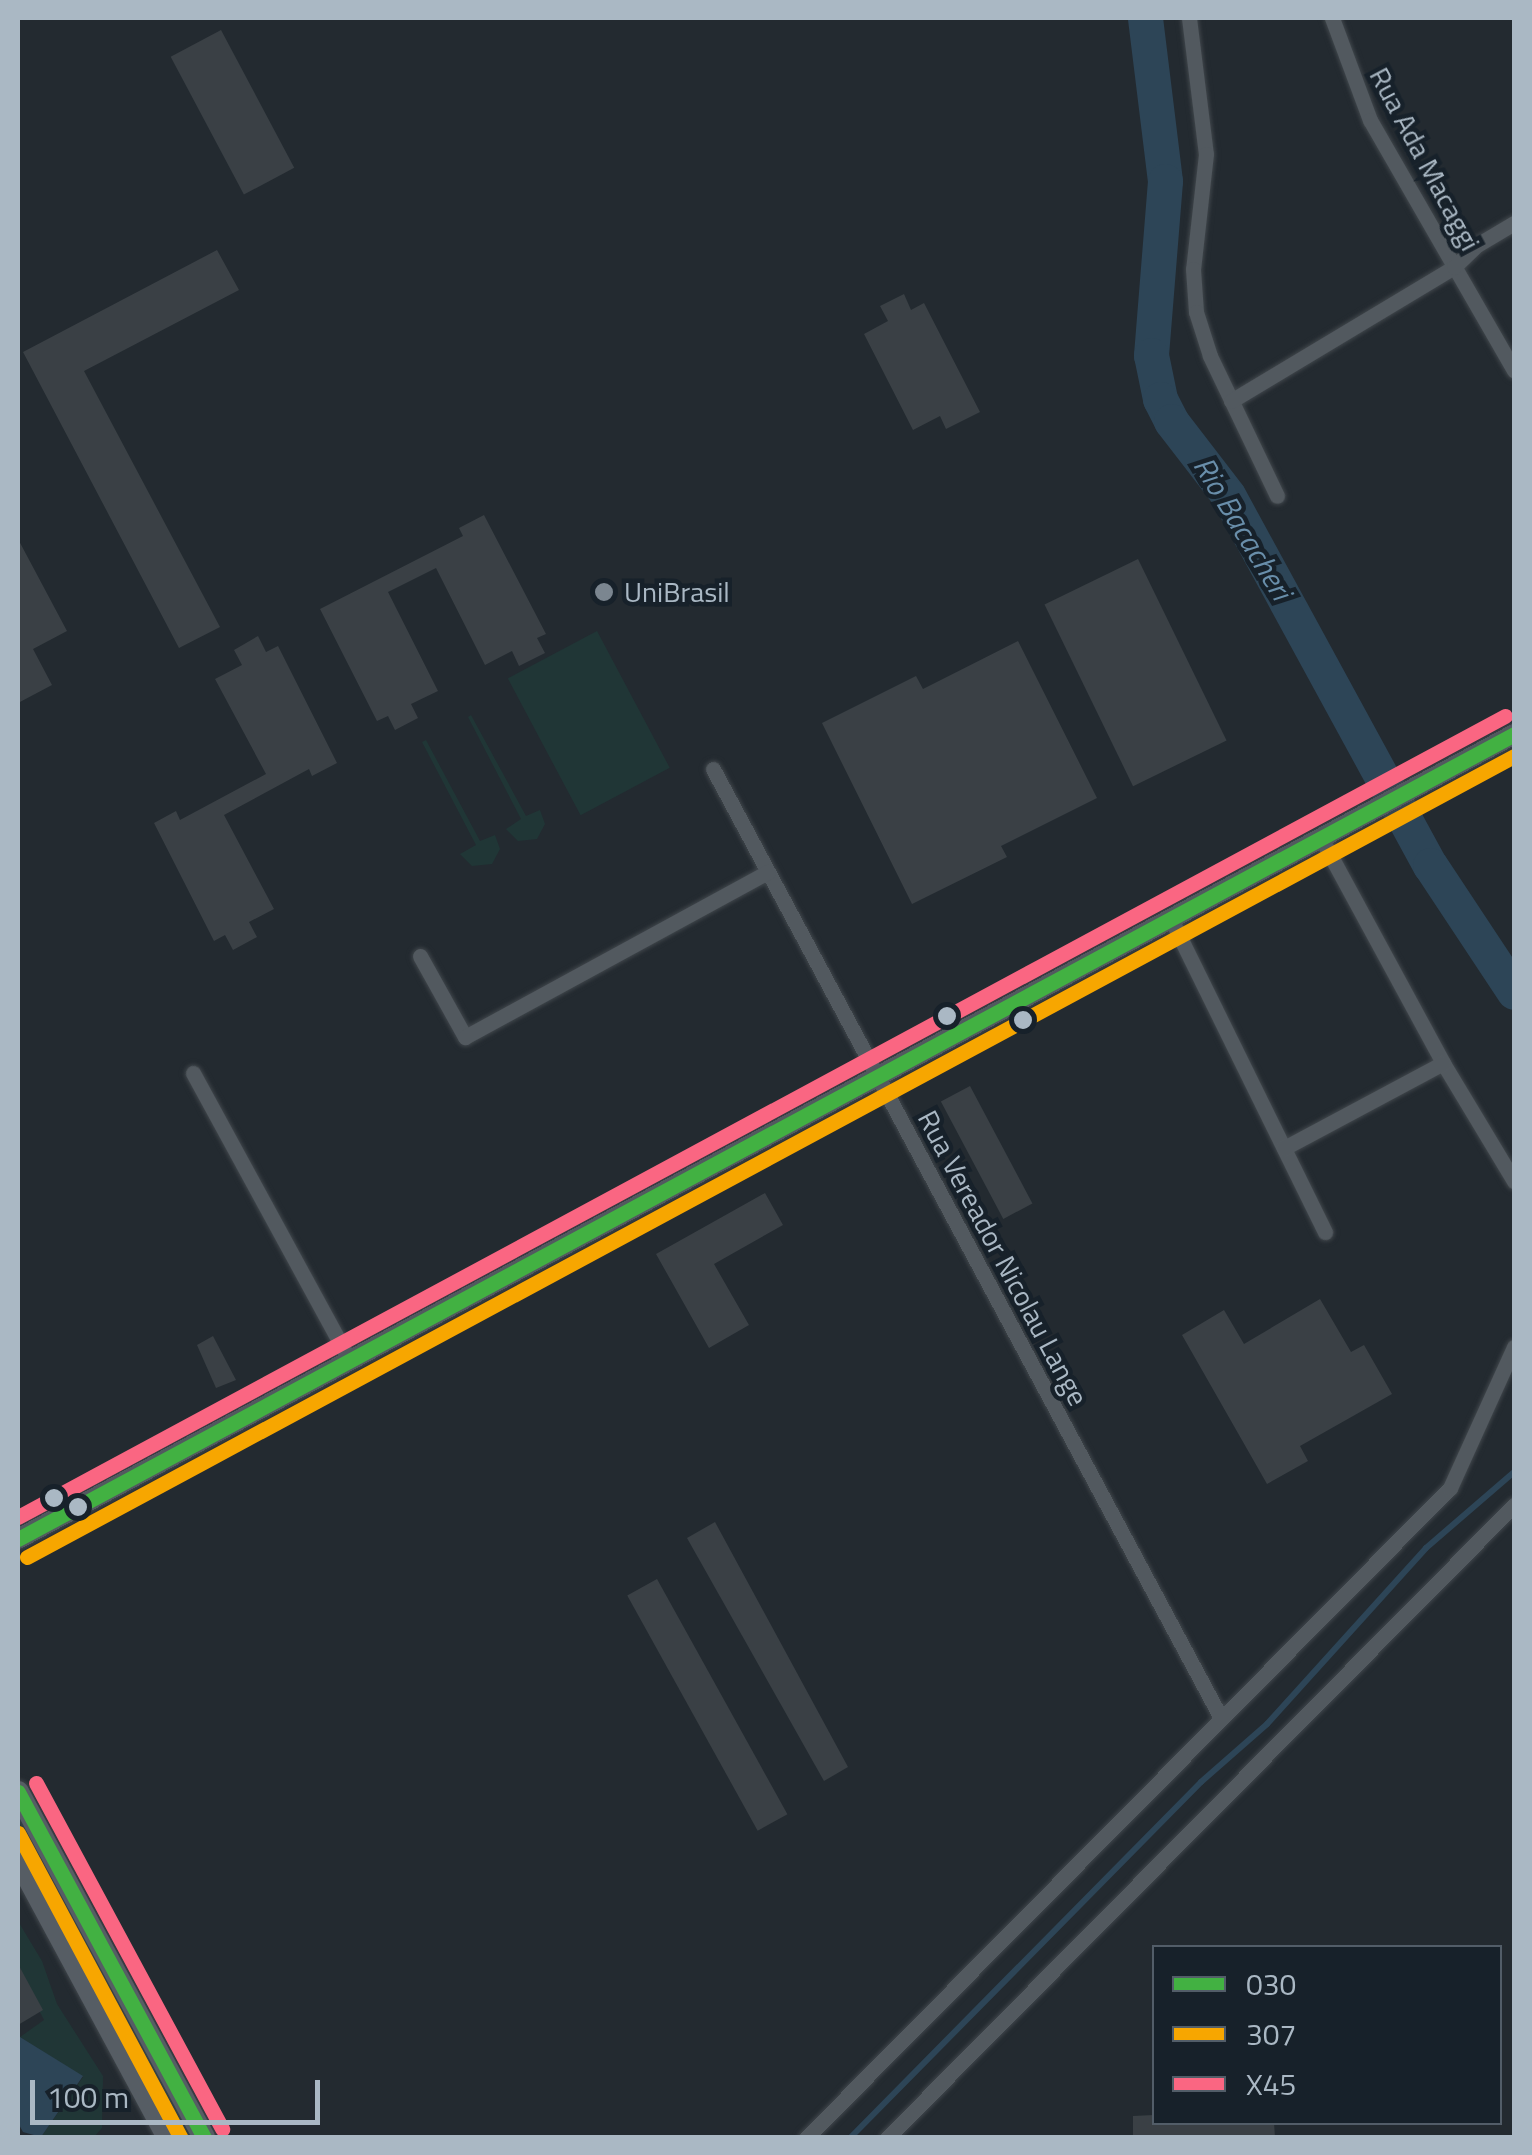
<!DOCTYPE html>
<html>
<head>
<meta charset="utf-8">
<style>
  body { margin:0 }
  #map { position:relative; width:1532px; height:2155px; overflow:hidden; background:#232a30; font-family:"Titillium Web",sans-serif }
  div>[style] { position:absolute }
  .green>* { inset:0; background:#203636; transform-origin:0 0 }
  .water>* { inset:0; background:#2d4557 }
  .stream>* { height:6px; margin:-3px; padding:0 3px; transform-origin:3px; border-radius:3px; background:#2d4557 }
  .river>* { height:35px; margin:-17.5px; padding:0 17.5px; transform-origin:17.5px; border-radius:17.5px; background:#2d4557 }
  .building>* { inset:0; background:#3a4045; transform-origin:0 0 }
  .roads { filter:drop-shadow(0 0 2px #40464b) drop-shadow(0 0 2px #40464b) }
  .minor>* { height:15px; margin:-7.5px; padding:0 7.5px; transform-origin:7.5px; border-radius:7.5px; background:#52595f }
  .tertiary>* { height:20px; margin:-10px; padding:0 10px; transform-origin:10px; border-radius:10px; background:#52595f }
  .secondary>* { height:22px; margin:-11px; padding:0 11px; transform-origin:11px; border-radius:11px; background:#565d64 }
  .bus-1>* { height:15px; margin:-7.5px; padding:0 7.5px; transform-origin:7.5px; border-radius:7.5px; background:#42b142 }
  .bus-2>* { height:15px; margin:-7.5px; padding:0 7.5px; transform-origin:7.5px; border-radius:7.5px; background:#f7a600 }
  .bus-3>* { height:15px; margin:-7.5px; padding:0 7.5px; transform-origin:7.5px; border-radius:7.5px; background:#fa6682 }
  .dots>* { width:28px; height:28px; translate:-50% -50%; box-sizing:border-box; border:5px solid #17212a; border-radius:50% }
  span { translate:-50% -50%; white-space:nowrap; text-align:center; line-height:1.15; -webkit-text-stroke:9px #17212a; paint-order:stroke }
  .street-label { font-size:28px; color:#aab8c4 }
  .poi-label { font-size:28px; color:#aab8c4 }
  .left { translate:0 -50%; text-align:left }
  .water-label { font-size:30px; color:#698eaa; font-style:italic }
  .frame { position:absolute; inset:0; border:20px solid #aab8c4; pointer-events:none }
  .legend { position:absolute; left:1152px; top:1945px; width:350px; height:180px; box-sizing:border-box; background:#17212a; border:2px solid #525d68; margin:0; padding:12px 18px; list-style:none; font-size:30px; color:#aab8c4 }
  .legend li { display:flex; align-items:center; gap:20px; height:50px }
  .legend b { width:50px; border:2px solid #525d68 }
  .scale { position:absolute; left:30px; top:2080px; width:290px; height:45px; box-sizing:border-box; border:5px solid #aab8c4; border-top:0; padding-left:12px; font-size:30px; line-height:35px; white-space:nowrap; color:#aab8c4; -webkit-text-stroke:8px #17212a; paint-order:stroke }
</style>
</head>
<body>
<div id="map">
  <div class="green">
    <i style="left:597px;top:631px;width:155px;height:101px;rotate:62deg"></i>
    <i style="clip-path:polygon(471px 715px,526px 816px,540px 810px,545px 824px,537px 839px,518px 841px,506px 829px,521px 819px,468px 717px)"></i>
    <i style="clip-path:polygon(426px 740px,480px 841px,495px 835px,500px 849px,492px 864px,472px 866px,460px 854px,476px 845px,422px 742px)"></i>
    <i style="clip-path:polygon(18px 1816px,192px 2137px,185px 2137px,18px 1827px)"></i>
    <i style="clip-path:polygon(18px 1921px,42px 1961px,57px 2004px,103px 2076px,102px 2128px,94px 2137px,41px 2137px,83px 2077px,20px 2037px,44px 2020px,18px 1970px)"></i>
  </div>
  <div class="water">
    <i style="clip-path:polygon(20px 2037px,83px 2076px,41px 2137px,23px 2132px,18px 2123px)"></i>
  </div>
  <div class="stream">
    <i style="left:850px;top:2138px;width:500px;rotate:-45.4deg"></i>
    <i style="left:1201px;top:1782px;width:88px;rotate:-41.3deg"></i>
    <i style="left:1267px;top:1724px;width:237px;rotate:-47.9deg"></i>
    <i style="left:1426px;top:1548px;width:116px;rotate:-40.8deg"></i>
  </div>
  <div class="river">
    <i style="left:1145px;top:18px;width:164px;rotate:83deg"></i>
    <i style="left:1165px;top:181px;width:175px;rotate:94.6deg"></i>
    <i style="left:1151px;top:355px;width:45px;rotate:78.4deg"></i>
    <i style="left:1160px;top:399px;width:25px;rotate:63deg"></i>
    <i style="left:1171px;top:421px;width:93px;rotate:52.4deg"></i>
    <i style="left:1228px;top:495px;width:422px;rotate:61.4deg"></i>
    <i style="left:1430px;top:865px;width:152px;rotate:56.5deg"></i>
  </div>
  <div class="building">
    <i style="left:221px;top:30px;width:156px;height:57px;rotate:62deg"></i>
    <i style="clip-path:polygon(217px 250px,239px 290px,84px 371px,220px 627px,179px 648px,23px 352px)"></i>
    <i style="clip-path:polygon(904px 294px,911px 310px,924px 303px,980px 412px,946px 429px,940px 416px,913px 430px,864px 334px,888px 321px,880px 306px)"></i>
    <i style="clip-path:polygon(484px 515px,546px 634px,537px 638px,545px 653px,519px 666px,512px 651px,485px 665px,436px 568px,388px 592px,438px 691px,411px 704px,418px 718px,395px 730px,388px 716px,377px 721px,320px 609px,463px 536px,459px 528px)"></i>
    <i style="clip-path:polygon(18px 539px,67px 631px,33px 649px,52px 685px,18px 703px)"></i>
    <i style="left:1138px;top:559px;width:202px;height:104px;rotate:64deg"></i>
    <i style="clip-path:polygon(258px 636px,266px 652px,278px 646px,337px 763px,312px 776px,309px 769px,224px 815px,274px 909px,249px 922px,257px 937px,233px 950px,225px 935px,214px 941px,154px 823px,176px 811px,180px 820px,266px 774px,215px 679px,242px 665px,234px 650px)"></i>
    <i style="clip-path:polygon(1018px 641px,1097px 798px,1001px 846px,1007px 857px,912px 904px,822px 723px,916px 676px,923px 689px)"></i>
    <i style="left:970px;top:1086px;width:133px;height:33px;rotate:62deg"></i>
    <i style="clip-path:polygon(765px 1193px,783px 1225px,714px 1264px,749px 1325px,709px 1348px,656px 1254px)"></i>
    <i style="clip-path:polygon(1320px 1299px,1351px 1352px,1364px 1345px,1392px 1394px,1300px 1446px,1308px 1461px,1267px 1484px,1182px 1335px,1224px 1310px,1244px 1344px)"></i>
    <i style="clip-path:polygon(213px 1336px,236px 1380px,216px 1388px,197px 1345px)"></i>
    <i style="clip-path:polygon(715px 1522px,848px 1767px,824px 1781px,687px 1538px)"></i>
    <i style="left:657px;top:1579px;width:269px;height:34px;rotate:61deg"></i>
    <i style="clip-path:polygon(18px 1964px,43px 2010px,18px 2025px)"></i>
    <i style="clip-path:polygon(1154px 2115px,1154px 2122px,1274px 2122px,1275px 2138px,1133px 2138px,1133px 2116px)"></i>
  </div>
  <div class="roads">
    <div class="minor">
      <i style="left:1189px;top:18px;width:137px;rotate:82.9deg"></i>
      <i style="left:1206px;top:154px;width:116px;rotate:96.4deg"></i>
      <i style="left:1193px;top:269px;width:43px;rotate:86deg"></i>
      <i style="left:1196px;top:312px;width:46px;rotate:72.3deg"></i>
      <i style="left:1210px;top:356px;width:155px;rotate:64.4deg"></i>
      <i style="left:1332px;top:18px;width:109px;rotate:69.6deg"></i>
      <i style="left:1370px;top:120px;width:289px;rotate:60.1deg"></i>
      <i style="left:1231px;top:401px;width:260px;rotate:-31deg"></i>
      <i style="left:1454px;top:267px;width:32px;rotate:-44deg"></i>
      <i style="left:1477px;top:245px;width:43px;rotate:-30.7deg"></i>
      <i style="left:713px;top:769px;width:1076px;rotate:61.84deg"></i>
      <i style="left:1321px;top:838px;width:256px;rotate:61.5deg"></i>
      <i style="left:1443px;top:1063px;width:138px;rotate:59deg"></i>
      <i style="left:1171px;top:919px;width:349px;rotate:63.8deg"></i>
      <i style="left:420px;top:956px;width:93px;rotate:60.9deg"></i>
      <i style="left:465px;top:1037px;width:345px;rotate:-28.6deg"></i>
      <i style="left:193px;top:1073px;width:326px;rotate:61.4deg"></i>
      <i style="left:1284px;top:1148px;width:180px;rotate:-28.1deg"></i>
      <i style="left:806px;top:2138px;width:915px;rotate:-45.27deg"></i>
      <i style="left:1450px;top:1488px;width:155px;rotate:-65.6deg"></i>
      <i style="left:887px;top:2138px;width:891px;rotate:-45.27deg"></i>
    </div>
    <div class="tertiary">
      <i style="left:18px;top:1539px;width:1699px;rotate:-28.28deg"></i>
    </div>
    <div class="secondary">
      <i style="left:18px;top:1792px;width:393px;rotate:61.7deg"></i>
      <i style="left:18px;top:1859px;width:317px;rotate:61.7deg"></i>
    </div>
  </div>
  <div class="bus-1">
    <i style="left:18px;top:1539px;width:1699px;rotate:-28.28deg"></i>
    <i style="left:18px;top:1792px;width:393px;rotate:61.7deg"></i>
  </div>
  <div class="bus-2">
    <i style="left:27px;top:1557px;width:1689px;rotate:-28.31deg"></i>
    <i style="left:18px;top:1833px;width:346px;rotate:61.9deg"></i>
  </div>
  <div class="bus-3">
    <i style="left:18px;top:1517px;width:1689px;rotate:-28.31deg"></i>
    <i style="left:36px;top:1783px;width:393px;rotate:61.7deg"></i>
  </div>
  <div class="dots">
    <i style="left:604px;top:592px;background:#7b8690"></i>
    <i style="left:947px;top:1016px;background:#aab8c4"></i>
    <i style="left:1023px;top:1020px;background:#aab8c4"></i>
    <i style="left:54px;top:1498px;background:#aab8c4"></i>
    <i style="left:78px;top:1507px;background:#aab8c4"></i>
  </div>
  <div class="street-label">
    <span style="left:1425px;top:159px;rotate:62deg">Rua Ada Macaggi</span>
    <span style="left:1003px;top:1258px;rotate:62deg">Rua Vereador Nicolau Lange</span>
  </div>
  <div class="poi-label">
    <span class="left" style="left:624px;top:592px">UniBrasil</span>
  </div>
  <div class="water-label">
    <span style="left:1243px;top:528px;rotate:59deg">Rio Bacacheri</span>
  </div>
  <div class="frame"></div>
  <ul class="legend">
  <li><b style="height:12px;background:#42b142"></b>030</li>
  <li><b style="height:12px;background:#f7a600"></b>307</li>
  <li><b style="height:12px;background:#fa6682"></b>X45</li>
  </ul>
  <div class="scale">100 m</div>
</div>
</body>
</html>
